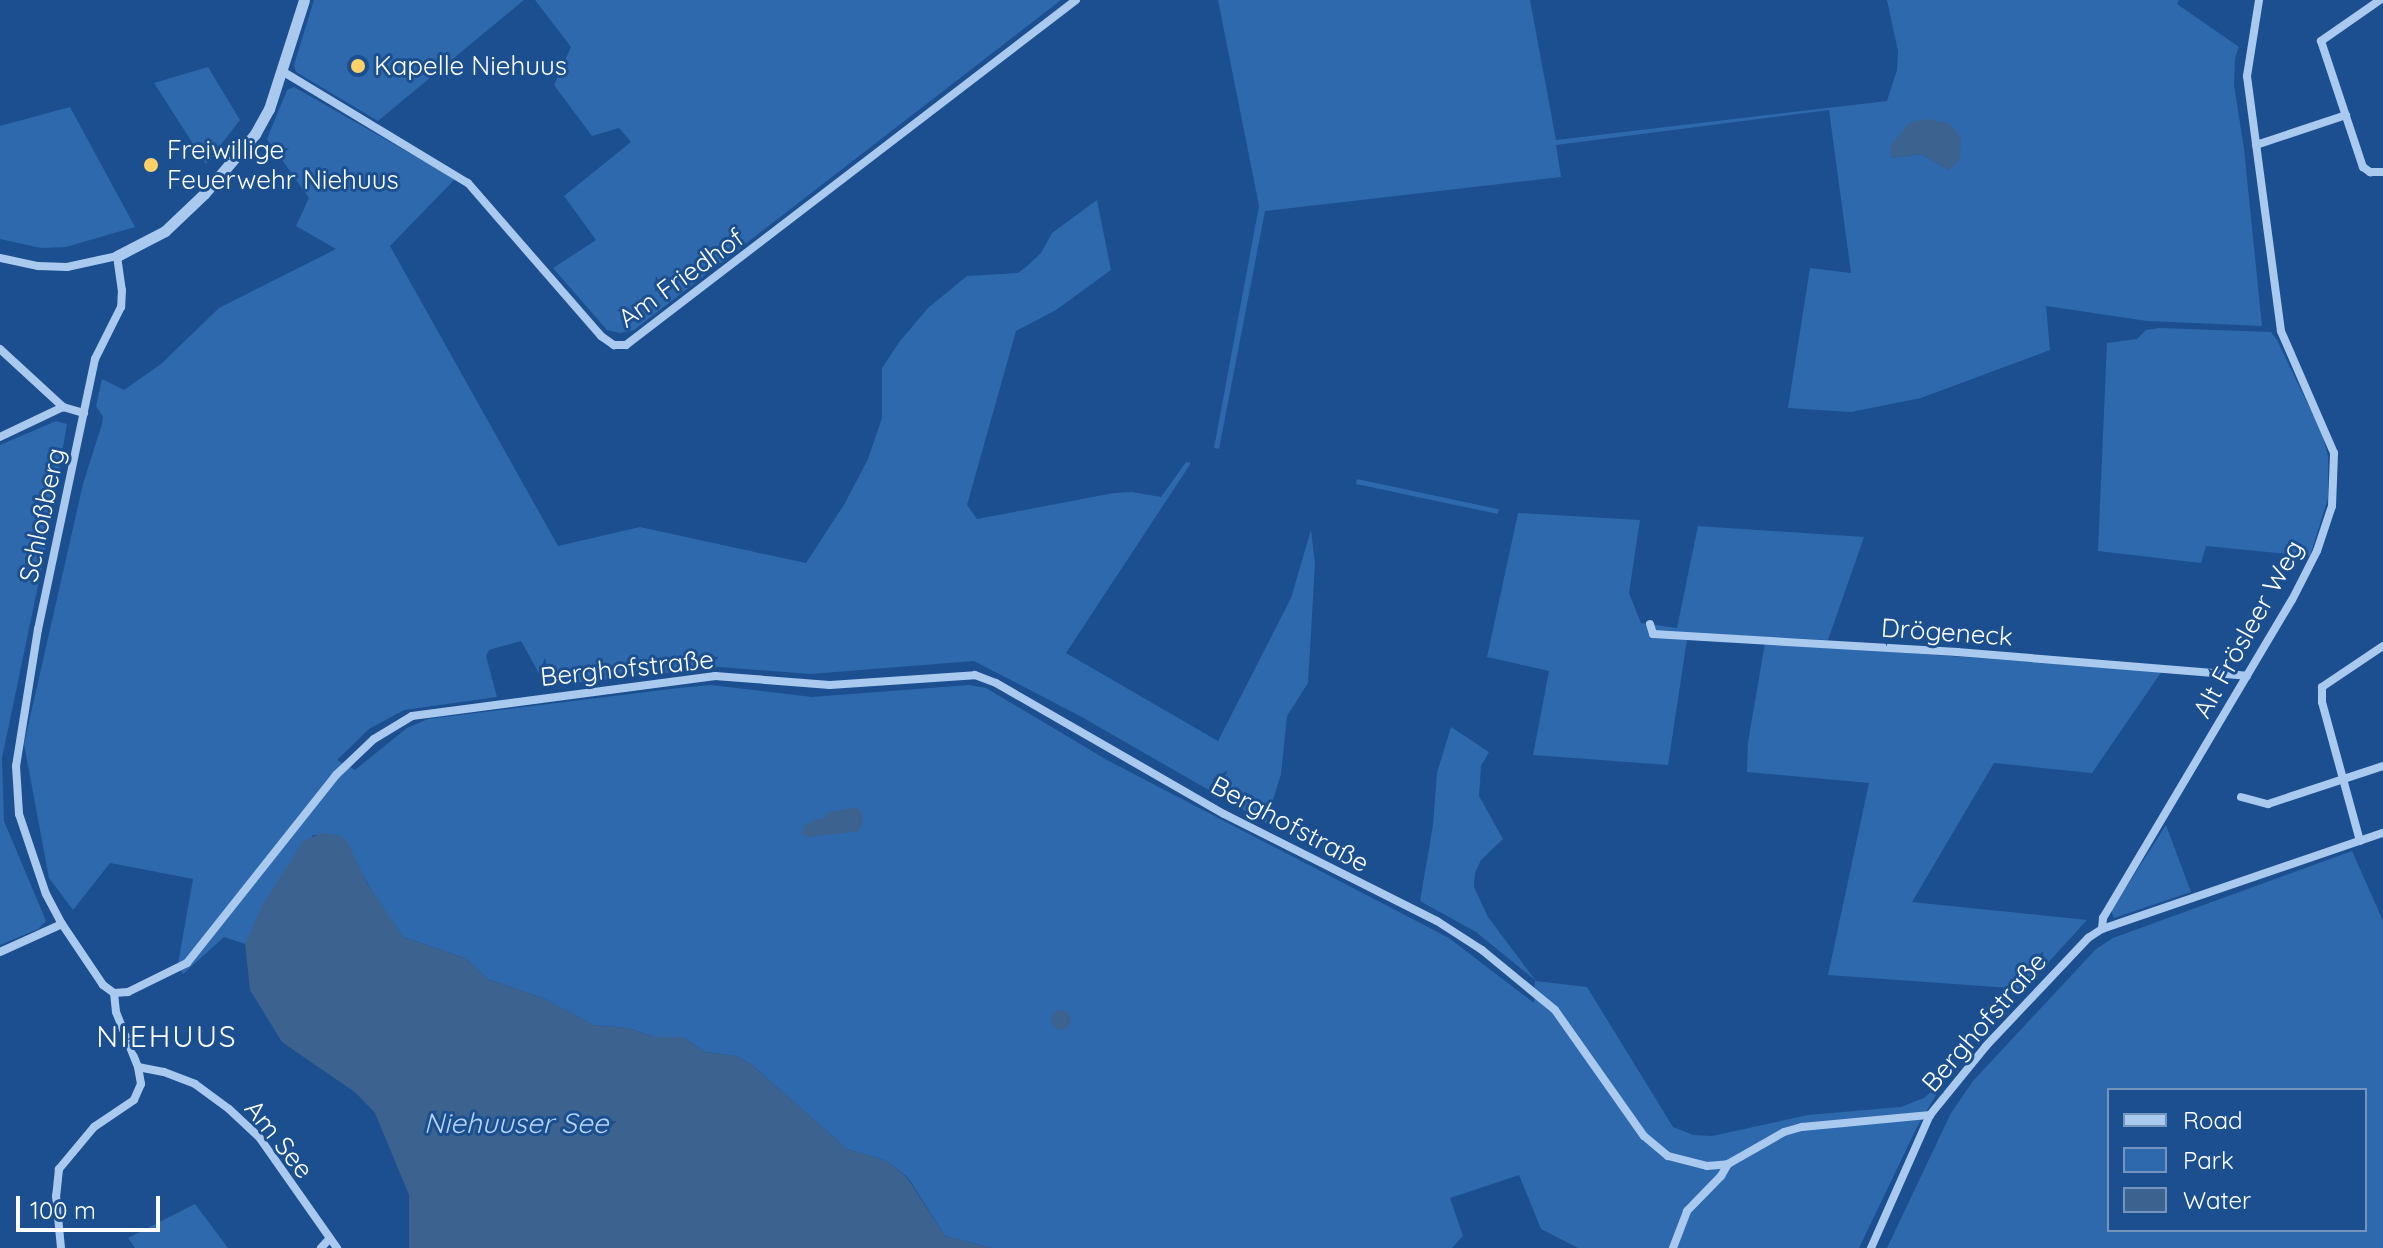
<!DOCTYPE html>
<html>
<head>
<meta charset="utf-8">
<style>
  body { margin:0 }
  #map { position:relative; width:2383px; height:1248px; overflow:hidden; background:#1b4f8f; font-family:Quicksand,sans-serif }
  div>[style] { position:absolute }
  .green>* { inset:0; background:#2e69ad; transform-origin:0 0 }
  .water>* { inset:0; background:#3c6290 }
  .round { border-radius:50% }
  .minor>* { height:8px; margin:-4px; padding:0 4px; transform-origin:4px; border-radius:4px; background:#a9c9ee }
  .tertiary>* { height:11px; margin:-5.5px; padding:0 5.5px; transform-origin:5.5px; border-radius:5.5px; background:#a9c9ee }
  .dots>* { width:22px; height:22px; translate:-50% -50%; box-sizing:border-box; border:4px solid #1b4f8f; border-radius:50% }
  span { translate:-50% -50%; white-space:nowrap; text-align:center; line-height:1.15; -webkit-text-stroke:6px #1b4f8f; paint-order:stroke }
  .poi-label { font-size:26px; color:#fff }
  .left { translate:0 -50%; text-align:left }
  .street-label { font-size:26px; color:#fff }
  .water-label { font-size:28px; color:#b5d3f5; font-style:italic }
  .quarter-label { font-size:30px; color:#fff; letter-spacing:2px }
  .legend { position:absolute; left:2107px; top:1088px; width:260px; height:144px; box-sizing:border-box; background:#1b4f8f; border:2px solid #7695bc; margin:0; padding:10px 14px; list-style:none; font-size:24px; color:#fff }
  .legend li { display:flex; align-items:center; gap:16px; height:40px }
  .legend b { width:40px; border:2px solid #7695bc }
  .scale { position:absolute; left:16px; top:1196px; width:144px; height:36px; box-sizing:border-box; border:4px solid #fff; border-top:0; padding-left:10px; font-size:24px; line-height:28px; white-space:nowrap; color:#fff; -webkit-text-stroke:6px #1b4f8f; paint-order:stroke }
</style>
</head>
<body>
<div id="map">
  <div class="green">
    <i style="clip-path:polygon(314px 0,524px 0,378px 121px,296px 72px,294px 65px)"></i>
    <i style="clip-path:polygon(535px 0,1061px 0,634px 330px,620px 333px,607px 330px,553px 268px,596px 240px,564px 196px,631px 142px,619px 128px,592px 136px,554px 85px,571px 47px)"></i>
    <i style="clip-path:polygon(evenodd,1218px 0,1530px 0,1556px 140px,1887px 101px,1897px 70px,1898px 51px,1887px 0,2179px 0,2177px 4px,2239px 47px,2235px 58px,2234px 85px,2244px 149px,2262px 326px,2147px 321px,2046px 306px,2050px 350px,1921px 398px,1851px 412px,1788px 408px,1810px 268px,1851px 273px,1829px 110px,1556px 145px,1561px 177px,1265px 211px,1219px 449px,1214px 448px,1259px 206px,1218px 0,1961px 137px,1949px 170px,1921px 154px,1891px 158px,1961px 137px)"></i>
    <i style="clip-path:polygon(208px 67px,240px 120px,206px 164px,154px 83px)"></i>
    <i style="clip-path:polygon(294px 87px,455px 179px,390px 246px,558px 546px,640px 527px,806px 563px,845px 503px,868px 459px,882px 418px,882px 368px,900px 341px,928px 308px,967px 276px,1018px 273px,1027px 266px,1041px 253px,1052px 233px,1097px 200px,1111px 270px,1056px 310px,1016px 331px,967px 505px,977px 519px,1114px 493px,1132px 492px,1161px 497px,1186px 462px,1191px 463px,1066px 653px,1218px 741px,1291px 598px,1311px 530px,1315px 564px,1308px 683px,1287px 716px,1281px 774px,1266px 823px,1080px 716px,974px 661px,810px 674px,719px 667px,546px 686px,521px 641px,489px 650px,486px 656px,497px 697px,404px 710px,369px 729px,337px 760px,355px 770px,407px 728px,428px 719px,679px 688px,711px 685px,812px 697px,969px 685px,986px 688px,1107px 760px,1449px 938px,1534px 1003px,1535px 980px,1476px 932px,1420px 901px,1433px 825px,1437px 773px,1451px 727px,1489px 752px,1481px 766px,1479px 796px,1503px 839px,1481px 860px,1475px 873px,1474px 887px,1488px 917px,1536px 981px,1587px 987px,1673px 1127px,1693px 1135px,1712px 1136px,1808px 1115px,1901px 1107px,1924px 1098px,1946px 1078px,1917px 1127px,1859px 1248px,1578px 1248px,1541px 1229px,1519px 1175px,1450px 1198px,1463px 1236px,1452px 1248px,992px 1248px,945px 1236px,909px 1179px,896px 1168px,884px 1160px,847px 1149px,751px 1064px,736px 1056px,705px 1052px,683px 1037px,654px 1037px,628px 1028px,594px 1025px,545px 999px,488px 979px,465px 958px,403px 937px,379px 903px,340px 835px,313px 835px,245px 944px,224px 937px,183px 974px,178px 964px,193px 879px,110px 863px,73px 910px,49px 878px,24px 744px,83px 484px,102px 424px,103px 417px,96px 406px,102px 379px,124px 390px,161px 364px,219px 308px,336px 249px,296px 226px,309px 198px,267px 139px,287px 90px)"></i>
    <i style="clip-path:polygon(70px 107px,135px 227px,66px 247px,41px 248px,0 239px,0 126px)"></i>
    <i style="clip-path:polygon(2159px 328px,2271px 332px,2277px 340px,2322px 434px,2328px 456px,2328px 498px,2310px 556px,2206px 546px,2201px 563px,2098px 551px,2107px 343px,2137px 339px,2146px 330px)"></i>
    <i style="clip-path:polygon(56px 421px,67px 424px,44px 557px,2px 758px,4px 821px,46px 921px,38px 929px,0 945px,0 445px)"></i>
    <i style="left:1357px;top:479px;width:145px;height:5px;rotate:12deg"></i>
    <i style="clip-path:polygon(1518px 513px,1640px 520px,1629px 593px,1641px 623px,1677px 628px,1698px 526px,1864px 537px,1828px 640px,1688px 633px,1668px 765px,1533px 755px,1549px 671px,1487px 657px)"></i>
    <i style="clip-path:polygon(1765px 643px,2162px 671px,2092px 773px,1994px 763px,1912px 902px,2087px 920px,2024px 989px,1828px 975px,1869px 783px,1747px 772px,1748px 742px)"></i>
    <i style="clip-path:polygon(2166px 825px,2191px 892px,2114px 918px,2111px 911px)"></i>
    <i style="clip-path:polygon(evenodd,2352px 851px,2383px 921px,2383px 1248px,1887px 1248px,1951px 1113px,1973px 1081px,2096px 949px,2113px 938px,2352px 851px,2109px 1090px,2365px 1090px,2365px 1230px,2109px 1230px,2109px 1090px)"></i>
    <i style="clip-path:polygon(195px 1204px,228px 1248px,135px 1248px,128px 1238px)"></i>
  </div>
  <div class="water">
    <i style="clip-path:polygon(1928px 119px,1948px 123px,1961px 137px,1960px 160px,1949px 170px,1921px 154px,1891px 158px,1890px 146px,1910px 122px)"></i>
    <i style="clip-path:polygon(856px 807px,862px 812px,863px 821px,860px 830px,855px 832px,809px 837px,798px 832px,804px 831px,802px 827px,814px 820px,823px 819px,826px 813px)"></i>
    <i style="clip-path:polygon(322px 833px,340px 835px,347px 841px,367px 883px,403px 937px,465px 958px,488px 979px,545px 999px,594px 1025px,628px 1028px,654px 1037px,683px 1037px,705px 1052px,736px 1056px,751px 1064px,847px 1149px,884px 1160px,896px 1168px,908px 1179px,945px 1236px,992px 1248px,409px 1248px,409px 1195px,375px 1113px,356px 1093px,282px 1042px,250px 990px,245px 944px,263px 904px,303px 841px)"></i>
    <i class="round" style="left:1051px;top:1010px;width:20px;height:20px"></i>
  </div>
  <div class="minor">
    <i style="left:2380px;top:0;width:72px;rotate:145.2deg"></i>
    <i style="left:2321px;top:41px;width:133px;rotate:71.6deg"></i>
    <i style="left:2363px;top:167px;width:9px;rotate:36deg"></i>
    <i style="left:2370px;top:172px;width:13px"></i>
    <i style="left:282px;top:71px;width:217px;rotate:31.1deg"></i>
    <i style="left:468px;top:183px;width:203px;rotate:49deg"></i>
    <i style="left:601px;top:336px;width:16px;rotate:35deg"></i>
    <i style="left:614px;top:345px;width:12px"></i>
    <i style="left:626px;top:345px;width:567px;rotate:-37.48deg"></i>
    <i style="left:2256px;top:145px;width:95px;rotate:-18.4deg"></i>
    <i style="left:0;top:258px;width:39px;rotate:12deg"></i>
    <i style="left:38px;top:266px;width:29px;rotate:2deg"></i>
    <i style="left:67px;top:267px;width:51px;rotate:-12.4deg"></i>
    <i style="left:117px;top:256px;width:34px;rotate:82deg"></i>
    <i style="left:122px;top:290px;width:17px;rotate:93deg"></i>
    <i style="left:121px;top:307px;width:58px;rotate:116.6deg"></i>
    <i style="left:95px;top:359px;width:276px;rotate:101.9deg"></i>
    <i style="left:38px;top:629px;width:139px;rotate:99.1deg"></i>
    <i style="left:16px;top:766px;width:48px;rotate:86.4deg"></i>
    <i style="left:19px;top:814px;width:84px;rotate:71.4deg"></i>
    <i style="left:46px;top:894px;width:34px;rotate:62deg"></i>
    <i style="left:62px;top:924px;width:73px;rotate:56.1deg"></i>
    <i style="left:103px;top:985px;width:14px;rotate:36deg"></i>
    <i style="left:114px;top:993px;width:19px;rotate:84deg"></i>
    <i style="left:116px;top:1012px;width:59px;rotate:68.2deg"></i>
    <i style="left:138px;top:1067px;width:17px;rotate:80deg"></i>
    <i style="left:141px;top:1084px;width:17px;rotate:114deg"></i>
    <i style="left:134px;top:1100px;width:48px;rotate:146deg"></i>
    <i style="left:94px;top:1127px;width:55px;rotate:129.8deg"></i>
    <i style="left:59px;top:1169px;width:27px;rotate:96deg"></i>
    <i style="left:56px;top:1196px;width:52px;rotate:84.5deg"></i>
    <i style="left:0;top:349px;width:86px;rotate:42.6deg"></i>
    <i style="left:63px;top:407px;width:22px;rotate:16deg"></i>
    <i style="left:0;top:437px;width:70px;rotate:-25.5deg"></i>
    <i style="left:1650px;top:624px;width:10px;rotate:73deg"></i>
    <i style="left:1653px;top:634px;width:305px;rotate:3.4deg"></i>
    <i style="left:1957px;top:652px;width:291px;rotate:4.7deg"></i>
    <i style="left:2241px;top:797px;width:28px;rotate:15deg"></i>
    <i style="left:2268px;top:804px;width:121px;rotate:-18.3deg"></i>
    <i style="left:2360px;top:841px;width:144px;rotate:-105.3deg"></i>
    <i style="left:2322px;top:702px;width:15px;rotate:-90deg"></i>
    <i style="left:2322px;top:687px;width:73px;rotate:-33.9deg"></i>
    <i style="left:2102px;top:929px;width:11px;rotate:-85deg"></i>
    <i style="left:2103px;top:918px;width:370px;rotate:-59.3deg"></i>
    <i style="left:2292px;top:600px;width:55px;rotate:-63deg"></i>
    <i style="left:2317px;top:551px;width:47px;rotate:-71.6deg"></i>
    <i style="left:2332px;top:506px;width:53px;rotate:-87.8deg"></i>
    <i style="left:2334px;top:453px;width:133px;rotate:-113.5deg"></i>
    <i style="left:2281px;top:331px;width:257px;rotate:-97.6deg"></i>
    <i style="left:2247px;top:76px;width:77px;rotate:-81deg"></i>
    <i style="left:0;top:952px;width:68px;rotate:-24.3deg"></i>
    <i style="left:114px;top:993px;width:14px;rotate:-4deg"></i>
    <i style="left:128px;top:992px;width:66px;rotate:-26.2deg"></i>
    <i style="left:187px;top:963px;width:240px;rotate:-51.6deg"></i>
    <i style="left:336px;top:775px;width:52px;rotate:-43.5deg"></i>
    <i style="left:374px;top:739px;width:44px;rotate:-31.2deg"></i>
    <i style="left:412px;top:716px;width:306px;rotate:-7.5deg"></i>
    <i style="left:715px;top:676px;width:115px;rotate:4.5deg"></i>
    <i style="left:830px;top:685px;width:145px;rotate:-3.9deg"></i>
    <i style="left:975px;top:675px;width:22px;rotate:21deg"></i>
    <i style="left:996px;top:683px;width:263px;rotate:29.9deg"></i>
    <i style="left:1224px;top:814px;width:238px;rotate:26.7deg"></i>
    <i style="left:1437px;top:921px;width:54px;rotate:32.8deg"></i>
    <i style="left:1482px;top:950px;width:94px;rotate:39.4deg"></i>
    <i style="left:1555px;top:1010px;width:154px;rotate:54.8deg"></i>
    <i style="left:1644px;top:1136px;width:31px;rotate:40deg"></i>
    <i style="left:1668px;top:1156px;width:40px;rotate:14.4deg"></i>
    <i style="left:1707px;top:1166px;width:21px;rotate:-5deg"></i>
    <i style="left:1728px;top:1164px;width:64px;rotate:-29.7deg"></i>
    <i style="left:1784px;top:1132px;width:19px;rotate:-16deg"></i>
    <i style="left:1802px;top:1127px;width:129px;rotate:-5.4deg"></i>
    <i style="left:138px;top:1067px;width:26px;rotate:11deg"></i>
    <i style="left:164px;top:1072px;width:33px;rotate:21deg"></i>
    <i style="left:195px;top:1084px;width:42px;rotate:36.3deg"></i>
    <i style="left:229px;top:1109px;width:41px;rotate:43deg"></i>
    <i style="left:259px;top:1137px;width:136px;rotate:54.9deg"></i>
    <i style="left:321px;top:1248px;width:13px;rotate:-48deg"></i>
    <i style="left:1673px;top:1248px;width:40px;rotate:-69deg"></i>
    <i style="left:1687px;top:1211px;width:49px;rotate:-45.8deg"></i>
    <i style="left:1721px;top:1176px;width:14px;rotate:-60deg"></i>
    <i style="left:1871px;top:1248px;width:145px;rotate:-66.1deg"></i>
    <i style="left:1930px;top:1115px;width:89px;rotate:-50.9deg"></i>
    <i style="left:1986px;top:1046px;width:149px;rotate:-46.6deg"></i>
    <i style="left:2088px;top:938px;width:17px;rotate:-33deg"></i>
    <i style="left:2102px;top:929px;width:297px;rotate:-18.9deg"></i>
  </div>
  <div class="tertiary">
    <i style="left:117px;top:256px;width:54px;rotate:-27.5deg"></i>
    <i style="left:165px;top:231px;width:54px;rotate:-43.5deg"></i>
    <i style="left:204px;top:194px;width:79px;rotate:-49.6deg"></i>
    <i style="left:255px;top:134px;width:29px;rotate:-61deg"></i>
    <i style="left:269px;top:109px;width:114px;rotate:-72.2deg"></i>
  </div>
  <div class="dots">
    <i style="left:358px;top:66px;background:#ffd166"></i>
    <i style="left:151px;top:165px;background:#ffd166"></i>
  </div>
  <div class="poi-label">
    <span class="left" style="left:374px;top:66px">Kapelle Niehuus</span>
    <span class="left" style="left:167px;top:165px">Freiwillige<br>Feuerwehr Niehuus</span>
  </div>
  <div class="street-label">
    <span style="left:681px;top:278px;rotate:-36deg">Am Friedhof</span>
    <span style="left:42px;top:515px;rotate:-78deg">Schloßberg</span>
    <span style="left:2248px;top:629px;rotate:-61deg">Alt Frösleer Weg</span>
    <span style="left:1947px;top:632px;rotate:4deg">Drögeneck</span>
    <span style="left:627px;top:668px;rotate:-6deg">Berghofstraße</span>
    <span style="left:1290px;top:824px;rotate:28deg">Berghofstraße</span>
    <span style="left:1984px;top:1022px;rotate:-49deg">Berghofstraße</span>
    <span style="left:279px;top:1139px;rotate:51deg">Am See</span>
  </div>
  <div class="water-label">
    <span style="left:516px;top:1123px">Niehuuser See</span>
  </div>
  <div class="quarter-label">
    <span style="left:167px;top:1036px">NIEHUUS</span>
  </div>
  <ul class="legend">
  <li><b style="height:10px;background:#a9c9ee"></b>Road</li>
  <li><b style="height:22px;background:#2e69ad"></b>Park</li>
  <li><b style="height:22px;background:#3c6290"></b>Water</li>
  </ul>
  <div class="scale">100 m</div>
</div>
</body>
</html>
